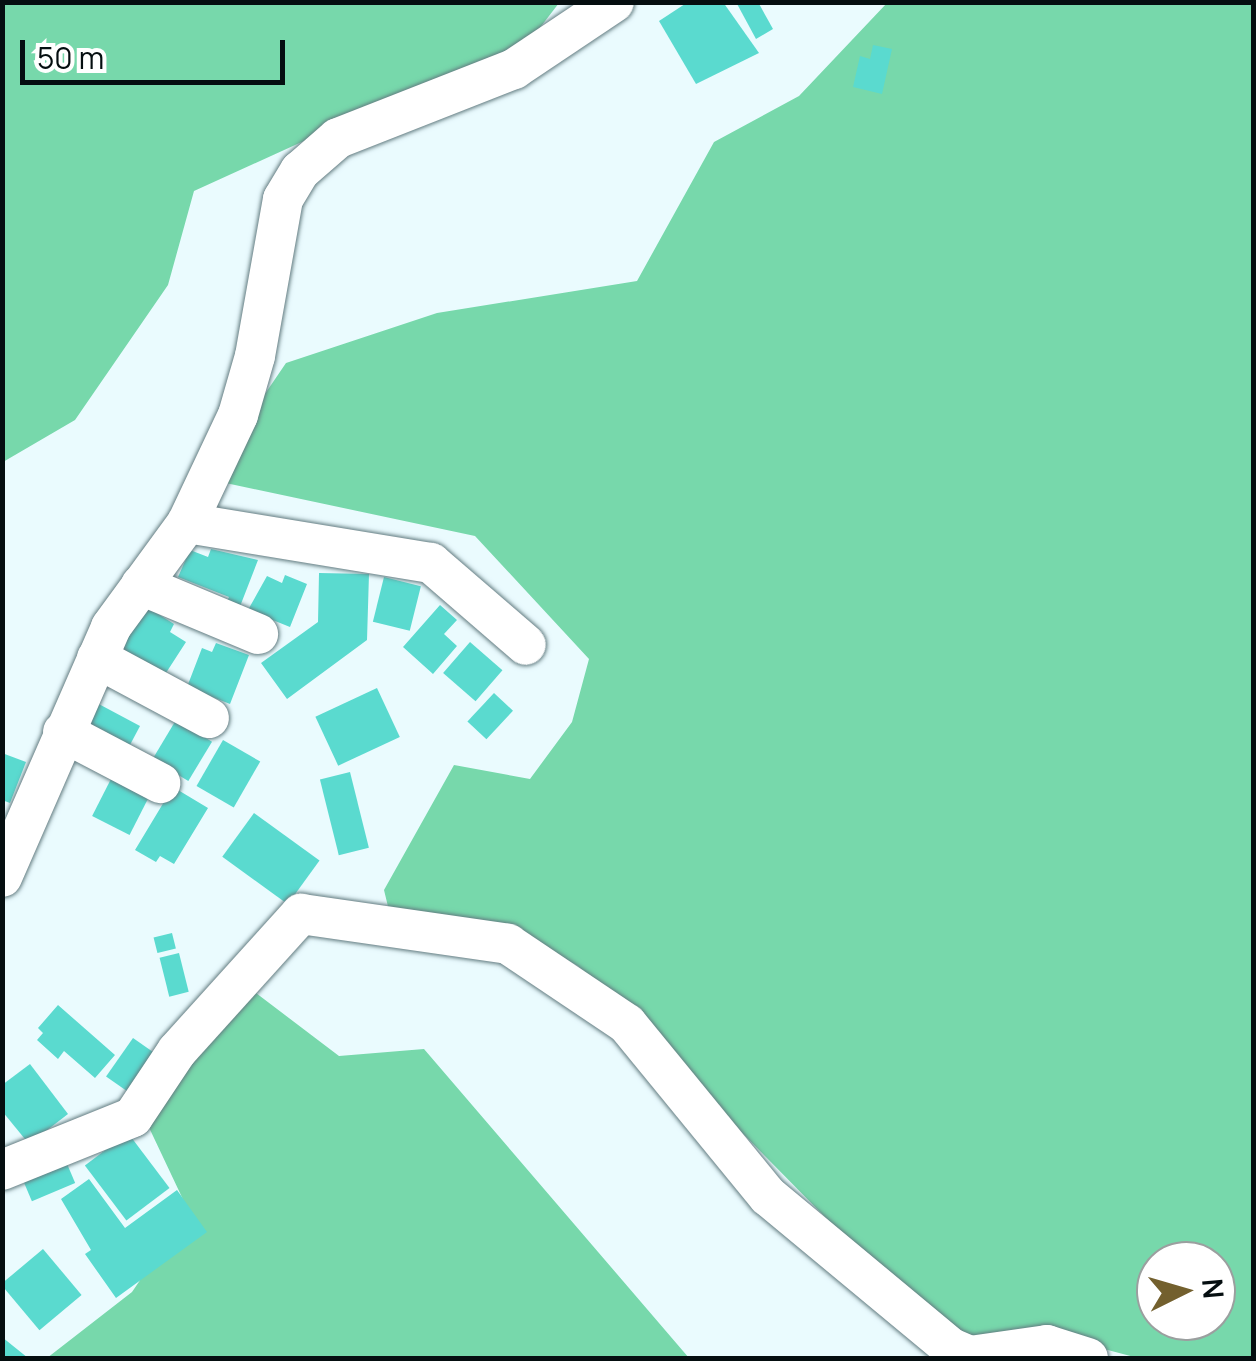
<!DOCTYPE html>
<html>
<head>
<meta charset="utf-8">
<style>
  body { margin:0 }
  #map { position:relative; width:1256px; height:1361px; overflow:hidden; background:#eafbfe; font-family:Manrope,sans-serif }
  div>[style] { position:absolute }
  .forest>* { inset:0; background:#77d8ab }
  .building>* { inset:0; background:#5adacf; transform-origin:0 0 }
  .roads { filter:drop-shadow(0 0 2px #637c81) drop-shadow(0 0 2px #637c81) }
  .minor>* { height:40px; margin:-20px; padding:0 20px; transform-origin:20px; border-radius:20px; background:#fff }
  span { translate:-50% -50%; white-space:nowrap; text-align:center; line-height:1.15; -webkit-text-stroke:9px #fff; paint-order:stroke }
  .frame { position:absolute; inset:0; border:5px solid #050e10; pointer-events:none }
  .north { position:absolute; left:1136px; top:1241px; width:100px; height:100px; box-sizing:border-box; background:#fff; border:2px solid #9b9f9f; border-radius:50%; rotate:85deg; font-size:28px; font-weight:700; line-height:40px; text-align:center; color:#050e10 }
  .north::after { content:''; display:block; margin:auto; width:35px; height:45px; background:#73602e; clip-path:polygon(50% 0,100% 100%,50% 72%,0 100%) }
  .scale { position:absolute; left:20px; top:40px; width:265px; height:45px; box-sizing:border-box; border:5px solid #050e10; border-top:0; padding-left:12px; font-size:30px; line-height:35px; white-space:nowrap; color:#050e10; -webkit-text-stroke:8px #fff; paint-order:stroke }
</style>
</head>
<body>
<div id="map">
  <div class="forest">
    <i style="clip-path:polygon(2px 3px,559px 3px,515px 60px,328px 130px,194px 191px,168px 285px,75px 420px,3px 462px)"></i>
    <i style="clip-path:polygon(evenodd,887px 3px,1253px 3px,1253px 1358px,1138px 1358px,1040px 1332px,955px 1336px,892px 1285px,578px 966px,508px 927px,391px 919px,384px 890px,454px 765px,530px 779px,572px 722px,589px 659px,475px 536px,207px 479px,286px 363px,437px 313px,637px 281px,714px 142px,799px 96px,887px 3px,1156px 1261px,1216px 1261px,1216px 1321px,1156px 1321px,1156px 1261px)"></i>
    <i style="clip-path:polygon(252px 990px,339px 1056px,424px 1049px,689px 1358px,47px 1358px,132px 1292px,188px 1210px,145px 1119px)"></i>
  </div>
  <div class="building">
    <i style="clip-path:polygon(688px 2px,723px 2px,759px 53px,696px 84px,659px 21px)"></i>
    <i style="clip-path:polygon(736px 2px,758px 2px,773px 29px,756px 39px)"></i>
    <i style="clip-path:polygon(873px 45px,892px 49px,882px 94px,853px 87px,860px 56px,870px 59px)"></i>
    <i style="clip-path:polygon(211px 549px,258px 560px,239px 609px,226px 604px,229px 597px,178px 577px,190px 550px,208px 557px)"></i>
    <i style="clip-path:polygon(319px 573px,369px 574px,367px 640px,287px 699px,261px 663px,318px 622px)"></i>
    <i style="clip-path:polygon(285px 575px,307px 584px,290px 627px,248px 610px,267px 576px,282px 583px)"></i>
    <i style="left:384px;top:577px;width:38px;height:46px;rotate:14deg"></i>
    <i style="clip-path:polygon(440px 605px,457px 620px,444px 634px,457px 646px,433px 674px,403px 647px)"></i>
    <i style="clip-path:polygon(147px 607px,174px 624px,170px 632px,186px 642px,164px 676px,121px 648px)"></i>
    <i style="left:470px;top:642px;width:43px;height:41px;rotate:41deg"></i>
    <i style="clip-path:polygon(216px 643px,249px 655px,230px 704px,187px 687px,202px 648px,212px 652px)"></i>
    <i style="left:377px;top:688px;width:54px;height:68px;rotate:65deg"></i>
    <i style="left:494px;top:693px;width:26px;height:39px;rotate:43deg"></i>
    <i style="left:95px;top:702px;width:51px;height:28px;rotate:28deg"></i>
    <i style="left:176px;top:720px;width:42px;height:46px;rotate:31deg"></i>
    <i style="left:223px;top:740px;width:43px;height:53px;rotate:30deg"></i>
    <i style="clip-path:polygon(2px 753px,26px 762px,10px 803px,2px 800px)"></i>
    <i style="left:350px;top:772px;width:78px;height:31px;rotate:76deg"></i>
    <i style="left:113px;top:775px;width:42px;height:46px;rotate:27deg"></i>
    <i style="clip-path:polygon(173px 787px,208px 808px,174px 864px,160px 856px,156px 862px,135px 850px)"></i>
    <i style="left:254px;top:813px;width:81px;height:54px;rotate:36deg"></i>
    <i style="left:172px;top:933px;width:16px;height:19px;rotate:76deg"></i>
    <i style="left:179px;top:953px;width:40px;height:20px;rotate:76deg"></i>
    <i style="clip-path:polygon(58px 1005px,115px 1055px,95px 1078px,64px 1051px,58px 1059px,37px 1040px,43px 1033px,38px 1028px)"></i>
    <i style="left:133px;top:1038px;width:28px;height:47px;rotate:35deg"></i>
    <i style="clip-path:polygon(30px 1064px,68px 1114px,29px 1144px,2px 1111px,2px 1085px)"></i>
    <i style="left:128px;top:1133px;width:69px;height:54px;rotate:53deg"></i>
    <i style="left:65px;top:1159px;width:26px;height:47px;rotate:67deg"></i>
    <i style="clip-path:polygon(89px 1179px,125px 1228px,177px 1190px,207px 1232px,116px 1298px,85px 1254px,91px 1250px,61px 1199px)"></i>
    <i style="left:43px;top:1249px;width:60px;height:55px;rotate:50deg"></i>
    <i style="clip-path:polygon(2px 1337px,28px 1358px,2px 1358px)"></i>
  </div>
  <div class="roads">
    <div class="minor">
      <i style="left:187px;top:523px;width:247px;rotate:9.3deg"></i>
      <i style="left:431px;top:563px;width:125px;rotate:40.8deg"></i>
      <i style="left:141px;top:585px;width:127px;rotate:22.7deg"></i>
      <i style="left:97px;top:658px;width:127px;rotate:28.2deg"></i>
      <i style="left:63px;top:732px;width:110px;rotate:27.7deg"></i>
      <i style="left:2px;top:877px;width:273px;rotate:-66.4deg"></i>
      <i style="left:111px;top:627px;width:129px;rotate:-53.8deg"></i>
      <i style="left:187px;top:523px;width:119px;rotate:-64.7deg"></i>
      <i style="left:238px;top:415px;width:61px;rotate:-73.9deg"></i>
      <i style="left:255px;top:356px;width:159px;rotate:-79.9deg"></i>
      <i style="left:283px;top:199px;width:33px;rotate:-59deg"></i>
      <i style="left:300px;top:171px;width:50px;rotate:-41deg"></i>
      <i style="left:338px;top:138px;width:189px;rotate:-21.4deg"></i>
      <i style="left:514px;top:69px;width:120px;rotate:-33.8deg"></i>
      <i style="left:2px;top:1170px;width:141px;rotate:-22deg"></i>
      <i style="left:133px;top:1117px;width:79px;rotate:-56.3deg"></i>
      <i style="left:177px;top:1051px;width:185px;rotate:-47.9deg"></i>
      <i style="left:301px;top:914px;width:209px;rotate:8.2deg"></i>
      <i style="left:508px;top:944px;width:143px;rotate:33.9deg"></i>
      <i style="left:627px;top:1024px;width:222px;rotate:50.7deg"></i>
      <i style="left:768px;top:1196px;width:238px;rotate:39.7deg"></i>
      <i style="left:951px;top:1348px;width:21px;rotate:23deg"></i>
      <i style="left:970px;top:1356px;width:78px;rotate:-8.1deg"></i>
      <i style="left:1047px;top:1345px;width:43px;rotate:17.6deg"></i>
    </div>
  </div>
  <div class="frame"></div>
  <div class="north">N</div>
  <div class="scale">50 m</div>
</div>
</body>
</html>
